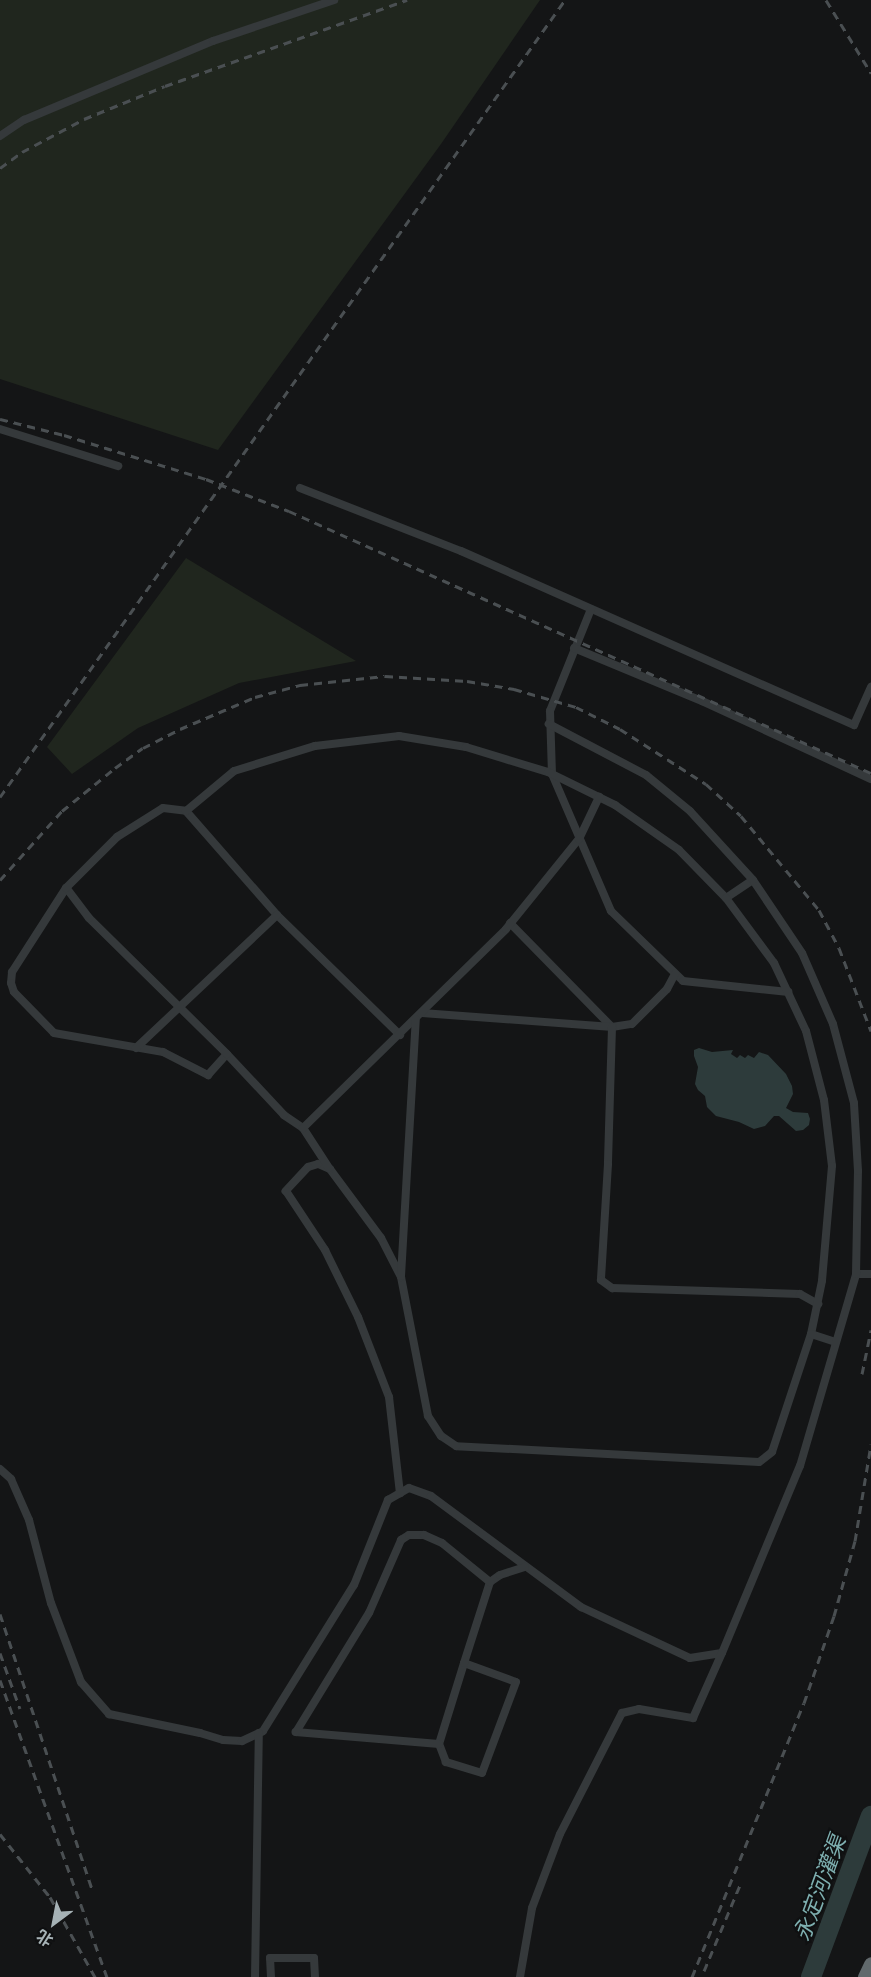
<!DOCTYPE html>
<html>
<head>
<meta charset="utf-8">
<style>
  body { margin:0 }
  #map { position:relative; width:871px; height:1977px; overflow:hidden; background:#141516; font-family:"Open Sans","Noto Sans SC",sans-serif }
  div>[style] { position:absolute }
  .green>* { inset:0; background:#20261e }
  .water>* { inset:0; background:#2d3b3b }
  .river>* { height:20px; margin:-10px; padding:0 10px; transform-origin:10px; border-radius:10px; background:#2d3b3b }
  .minor>* { height:8px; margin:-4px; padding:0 4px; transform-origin:4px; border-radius:4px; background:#35393b }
  .motorway>* { height:15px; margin:-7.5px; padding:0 7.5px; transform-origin:7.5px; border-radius:7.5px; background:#61696c }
  .rail>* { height:3px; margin-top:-1.5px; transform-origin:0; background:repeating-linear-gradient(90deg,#4a4f52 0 8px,transparent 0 14px) }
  span { translate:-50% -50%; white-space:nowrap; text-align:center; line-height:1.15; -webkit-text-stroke:4.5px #0f1011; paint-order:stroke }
  .water-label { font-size:22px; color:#7eafb0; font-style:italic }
  .north { position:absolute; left:24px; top:1893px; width:60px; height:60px; -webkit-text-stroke:4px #0f1011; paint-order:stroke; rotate:212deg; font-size:16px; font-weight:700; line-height:24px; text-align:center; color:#a6b2b6 }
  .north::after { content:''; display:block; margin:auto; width:21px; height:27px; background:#a6b2b6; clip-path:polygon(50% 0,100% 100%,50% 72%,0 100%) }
</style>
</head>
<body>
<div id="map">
  <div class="green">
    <i style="clip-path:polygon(0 0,540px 0,441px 144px,218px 450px,0 379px)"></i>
    <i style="clip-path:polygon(186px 558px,356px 661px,239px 683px,138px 728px,72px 774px,47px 747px)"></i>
  </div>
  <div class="water">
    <i style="clip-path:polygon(699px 1048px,712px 1052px,733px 1050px,731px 1054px,737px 1058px,740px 1055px,745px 1058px,748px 1055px,754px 1058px,759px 1052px,768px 1055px,786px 1074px,792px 1086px,793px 1094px,786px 1108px,793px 1112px,808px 1113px,810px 1119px,809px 1125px,803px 1130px,796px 1131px,779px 1116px,774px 1116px,765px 1126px,754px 1129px,739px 1122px,716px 1116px,707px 1107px,705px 1096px,698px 1090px,695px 1084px,698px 1067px,694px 1056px,694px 1050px)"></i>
  </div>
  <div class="river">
    <i style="left:811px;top:1977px;width:172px;rotate:-69.6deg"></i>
  </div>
  <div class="minor">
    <i style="left:0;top:136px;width:29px;rotate:-34deg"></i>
    <i style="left:24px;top:120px;width:205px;rotate:-22.7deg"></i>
    <i style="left:213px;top:41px;width:128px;rotate:-18.7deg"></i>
    <i style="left:0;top:429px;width:124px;rotate:17.4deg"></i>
    <i style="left:300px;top:488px;width:173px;rotate:21.4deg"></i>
    <i style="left:461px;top:551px;width:430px;rotate:23.9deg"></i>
    <i style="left:854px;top:725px;width:42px;rotate:-65.9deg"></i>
    <i style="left:591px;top:609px;width:110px;rotate:111.9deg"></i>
    <i style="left:550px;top:711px;width:63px;rotate:88.2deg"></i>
    <i style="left:552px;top:774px;width:149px;rotate:66.7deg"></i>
    <i style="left:611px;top:911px;width:100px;rotate:44.2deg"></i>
    <i style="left:683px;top:981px;width:106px;rotate:6deg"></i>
    <i style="left:574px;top:648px;width:139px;rotate:22.5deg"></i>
    <i style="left:702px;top:701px;width:186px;rotate:24.8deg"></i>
    <i style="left:186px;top:811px;width:138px;rotate:48.8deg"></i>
    <i style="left:277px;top:915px;width:172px;rotate:44.3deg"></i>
    <i style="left:66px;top:888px;width:100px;rotate:122.7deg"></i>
    <i style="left:12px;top:972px;width:11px;rotate:95deg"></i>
    <i style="left:11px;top:983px;width:9px;rotate:72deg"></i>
    <i style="left:14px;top:992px;width:57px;rotate:45.7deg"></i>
    <i style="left:54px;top:1033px;width:111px;rotate:9.9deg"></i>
    <i style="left:163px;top:1052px;width:51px;rotate:27.1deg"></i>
    <i style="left:208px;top:1075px;width:28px;rotate:-48deg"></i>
    <i style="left:726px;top:898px;width:32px;rotate:-34deg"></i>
    <i style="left:510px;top:923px;width:146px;rotate:45.6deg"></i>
    <i style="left:612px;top:1027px;width:20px;rotate:-9deg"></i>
    <i style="left:632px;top:1024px;width:49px;rotate:-45deg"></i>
    <i style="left:667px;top:989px;width:17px;rotate:-62deg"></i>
    <i style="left:422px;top:1013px;width:191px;rotate:4.2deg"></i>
    <i style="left:612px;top:1027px;width:137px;rotate:91.7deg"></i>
    <i style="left:608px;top:1164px;width:116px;rotate:93.5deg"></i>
    <i style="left:601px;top:1280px;width:14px;rotate:36deg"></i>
    <i style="left:612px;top:1288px;width:188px;rotate:1.8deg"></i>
    <i style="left:800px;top:1294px;width:21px;rotate:29deg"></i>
    <i style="left:136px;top:1048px;width:194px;rotate:-43.3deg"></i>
    <i style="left:303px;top:1128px;width:23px;rotate:-146deg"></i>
    <i style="left:284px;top:1115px;width:83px;rotate:-133.1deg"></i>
    <i style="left:227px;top:1054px;width:194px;rotate:-135.4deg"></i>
    <i style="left:89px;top:918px;width:38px;rotate:-127deg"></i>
    <i style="left:66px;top:888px;width:72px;rotate:-45deg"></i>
    <i style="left:117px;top:837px;width:54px;rotate:-32.2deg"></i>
    <i style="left:163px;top:808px;width:23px;rotate:7deg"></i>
    <i style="left:186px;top:811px;width:62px;rotate:-39.8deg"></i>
    <i style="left:234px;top:771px;width:85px;rotate:-17.2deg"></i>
    <i style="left:315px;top:746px;width:85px;rotate:-6.8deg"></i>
    <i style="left:399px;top:736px;width:68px;rotate:9.3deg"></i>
    <i style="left:466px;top:747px;width:86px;rotate:17deg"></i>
    <i style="left:548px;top:772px;width:75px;rotate:26.2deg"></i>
    <i style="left:615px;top:805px;width:78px;rotate:35.1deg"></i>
    <i style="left:679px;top:850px;width:67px;rotate:45.6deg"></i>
    <i style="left:726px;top:898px;width:81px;rotate:53.6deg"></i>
    <i style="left:774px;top:963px;width:75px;rotate:64.8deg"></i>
    <i style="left:806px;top:1031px;width:71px;rotate:75.4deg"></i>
    <i style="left:824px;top:1100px;width:66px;rotate:83.1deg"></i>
    <i style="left:832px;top:1166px;width:115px;rotate:95deg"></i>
    <i style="left:822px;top:1281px;width:54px;rotate:101.7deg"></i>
    <i style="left:811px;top:1334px;width:124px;rotate:108.3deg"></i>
    <i style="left:772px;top:1452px;width:16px;rotate:142deg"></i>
    <i style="left:759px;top:1462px;width:303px;rotate:-177deg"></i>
    <i style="left:456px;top:1446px;width:18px;rotate:-146deg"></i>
    <i style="left:441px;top:1436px;width:24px;rotate:-123deg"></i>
    <i style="left:428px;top:1416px;width:142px;rotate:-101deg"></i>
    <i style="left:401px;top:1277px;width:44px;rotate:-117.1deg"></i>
    <i style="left:381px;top:1238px;width:86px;rotate:-126.5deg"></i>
    <i style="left:330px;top:1169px;width:13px;rotate:-157deg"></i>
    <i style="left:318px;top:1164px;width:10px;rotate:163deg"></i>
    <i style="left:308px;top:1167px;width:33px;rotate:133deg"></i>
    <i style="left:286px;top:1191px;width:71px;rotate:56.5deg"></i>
    <i style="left:325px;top:1250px;width:75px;rotate:63.8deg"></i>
    <i style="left:358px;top:1317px;width:86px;rotate:68.8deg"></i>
    <i style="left:389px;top:1397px;width:97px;rotate:83.5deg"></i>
    <i style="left:329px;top:1168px;width:48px;rotate:-123deg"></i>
    <i style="left:303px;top:1128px;width:284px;rotate:-44.4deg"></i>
    <i style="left:506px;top:929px;width:116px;rotate:-51deg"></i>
    <i style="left:579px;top:839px;width:47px;rotate:-64.5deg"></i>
    <i style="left:856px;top:1274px;width:15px"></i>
    <i style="left:401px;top:1276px;width:257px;rotate:-86.7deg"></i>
    <i style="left:811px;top:1334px;width:25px;rotate:18deg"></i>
    <i style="left:0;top:1469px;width:15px;rotate:42deg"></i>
    <i style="left:11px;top:1479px;width:45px;rotate:66.3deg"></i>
    <i style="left:29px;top:1520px;width:86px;rotate:75.2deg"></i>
    <i style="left:51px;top:1603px;width:85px;rotate:69.2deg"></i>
    <i style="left:81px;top:1682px;width:43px;rotate:48.8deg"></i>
    <i style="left:109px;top:1714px;width:93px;rotate:11.8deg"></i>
    <i style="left:200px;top:1733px;width:24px;rotate:17deg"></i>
    <i style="left:223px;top:1740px;width:19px;rotate:3deg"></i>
    <i style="left:242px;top:1741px;width:23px;rotate:-25deg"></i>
    <i style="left:263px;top:1731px;width:172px;rotate:-58.1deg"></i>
    <i style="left:354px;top:1585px;width:92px;rotate:-68.2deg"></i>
    <i style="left:388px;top:1500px;width:24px;rotate:-30deg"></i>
    <i style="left:409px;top:1488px;width:23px;rotate:20deg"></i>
    <i style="left:431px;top:1496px;width:187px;rotate:36.5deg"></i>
    <i style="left:581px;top:1607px;width:120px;rotate:25.1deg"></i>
    <i style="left:690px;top:1658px;width:32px;rotate:-9deg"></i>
    <i style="left:722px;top:1653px;width:203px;rotate:-67.4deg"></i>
    <i style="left:800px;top:1466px;width:200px;rotate:-73.7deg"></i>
    <i style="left:856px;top:1274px;width:103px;rotate:-88.9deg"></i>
    <i style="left:858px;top:1171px;width:68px;rotate:-93.4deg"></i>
    <i style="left:854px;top:1103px;width:82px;rotate:-104.9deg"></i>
    <i style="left:833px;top:1024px;width:77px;rotate:-113.6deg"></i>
    <i style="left:802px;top:953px;width:88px;rotate:-123.9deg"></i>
    <i style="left:753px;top:880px;width:93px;rotate:-132.4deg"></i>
    <i style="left:690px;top:811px;width:57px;rotate:-140.7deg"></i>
    <i style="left:646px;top:775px;width:110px;rotate:-152.3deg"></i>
    <i style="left:464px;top:1663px;width:55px;rotate:20.1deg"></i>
    <i style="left:516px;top:1682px;width:97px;rotate:110.5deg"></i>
    <i style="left:482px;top:1773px;width:38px;rotate:-163deg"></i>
    <i style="left:446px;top:1762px;width:19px;rotate:-111deg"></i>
    <i style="left:439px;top:1744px;width:85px;rotate:-72.8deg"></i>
    <i style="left:464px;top:1663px;width:85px;rotate:-72.2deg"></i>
    <i style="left:490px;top:1582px;width:12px;rotate:-35deg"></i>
    <i style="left:500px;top:1575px;width:26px;rotate:-18deg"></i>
    <i style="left:439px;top:1744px;width:144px;rotate:-175.2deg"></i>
    <i style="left:296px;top:1732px;width:140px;rotate:-58.5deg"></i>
    <i style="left:369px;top:1613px;width:80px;rotate:-66.3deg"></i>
    <i style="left:401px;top:1540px;width:9px;rotate:-32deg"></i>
    <i style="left:409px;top:1535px;width:15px"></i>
    <i style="left:424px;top:1535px;width:20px;rotate:24deg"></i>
    <i style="left:442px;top:1543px;width:62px;rotate:39.1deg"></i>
    <i style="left:255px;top:1977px;width:244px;rotate:-89.1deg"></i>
    <i style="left:271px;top:1977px;width:19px;rotate:-93deg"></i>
    <i style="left:270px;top:1958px;width:44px"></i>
    <i style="left:314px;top:1958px;width:19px;rotate:87deg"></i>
    <i style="left:520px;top:1977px;width:70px;rotate:-80.1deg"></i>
    <i style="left:532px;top:1908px;width:79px;rotate:-69.3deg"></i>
    <i style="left:560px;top:1834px;width:136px;rotate:-62.9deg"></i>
    <i style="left:622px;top:1713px;width:17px;rotate:-13deg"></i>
    <i style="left:639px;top:1709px;width:55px;rotate:9.5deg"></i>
    <i style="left:693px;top:1718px;width:71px;rotate:-66deg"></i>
  </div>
  <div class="motorway">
    <i style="left:865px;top:1977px;width:14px;rotate:-65deg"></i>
  </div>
  <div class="rail">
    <i style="left:826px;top:0;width:86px;rotate:58.3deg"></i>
    <i style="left:0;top:168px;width:27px;rotate:-36deg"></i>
    <i style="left:22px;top:152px;width:70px;rotate:-28deg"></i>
    <i style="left:84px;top:119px;width:87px;rotate:-22.2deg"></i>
    <i style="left:165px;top:86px;width:257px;rotate:-19.6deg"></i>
    <i style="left:0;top:419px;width:66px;rotate:14deg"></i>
    <i style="left:64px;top:435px;width:149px;rotate:17.2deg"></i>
    <i style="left:206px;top:479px;width:89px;rotate:21.1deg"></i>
    <i style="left:289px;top:511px;width:638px;rotate:24.24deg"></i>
    <i style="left:0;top:797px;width:977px;rotate:-54.67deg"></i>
    <i style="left:0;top:880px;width:93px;rotate:-48.1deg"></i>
    <i style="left:62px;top:811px;width:68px;rotate:-39.1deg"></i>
    <i style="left:115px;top:768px;width:34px;rotate:-36deg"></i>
    <i style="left:143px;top:748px;width:42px;rotate:-27.2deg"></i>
    <i style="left:180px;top:729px;width:82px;rotate:-23.1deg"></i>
    <i style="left:255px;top:697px;width:47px;rotate:-14.9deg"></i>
    <i style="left:300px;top:685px;width:85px;rotate:-6deg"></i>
    <i style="left:385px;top:676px;width:82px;rotate:3.5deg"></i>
    <i style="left:467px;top:681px;width:48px;rotate:9.7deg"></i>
    <i style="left:514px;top:689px;width:65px;rotate:16.2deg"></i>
    <i style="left:576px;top:707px;width:49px;rotate:26.6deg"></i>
    <i style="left:620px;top:729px;width:102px;rotate:32.6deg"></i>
    <i style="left:706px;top:784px;width:47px;rotate:42.4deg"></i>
    <i style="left:741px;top:816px;width:122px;rotate:50.3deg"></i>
    <i style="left:819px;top:910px;width:43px;rotate:62.2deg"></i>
    <i style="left:839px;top:948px;width:89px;rotate:68.9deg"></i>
    <i style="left:862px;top:1374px;width:45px;rotate:-78.4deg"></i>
    <i style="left:0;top:1614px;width:290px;rotate:71.5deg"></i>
    <i style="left:0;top:1653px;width:59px;rotate:70.3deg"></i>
    <i style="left:0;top:1680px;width:316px;rotate:70.2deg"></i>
    <i style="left:0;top:1834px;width:80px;rotate:51.6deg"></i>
    <i style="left:50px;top:1897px;width:92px;rotate:60.6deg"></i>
    <i style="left:704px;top:1971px;width:93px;rotate:-67.3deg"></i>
    <i style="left:692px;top:1977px;width:296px;rotate:-67.8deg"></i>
    <i style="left:804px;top:1703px;width:92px;rotate:-71deg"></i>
    <i style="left:834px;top:1616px;width:78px;rotate:-74.4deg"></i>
    <i style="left:855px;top:1541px;width:98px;rotate:-80.6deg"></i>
  </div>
  <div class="water-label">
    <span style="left:819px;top:1888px;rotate:-70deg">永定河灌渠</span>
  </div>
  <div class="north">北</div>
</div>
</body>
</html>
